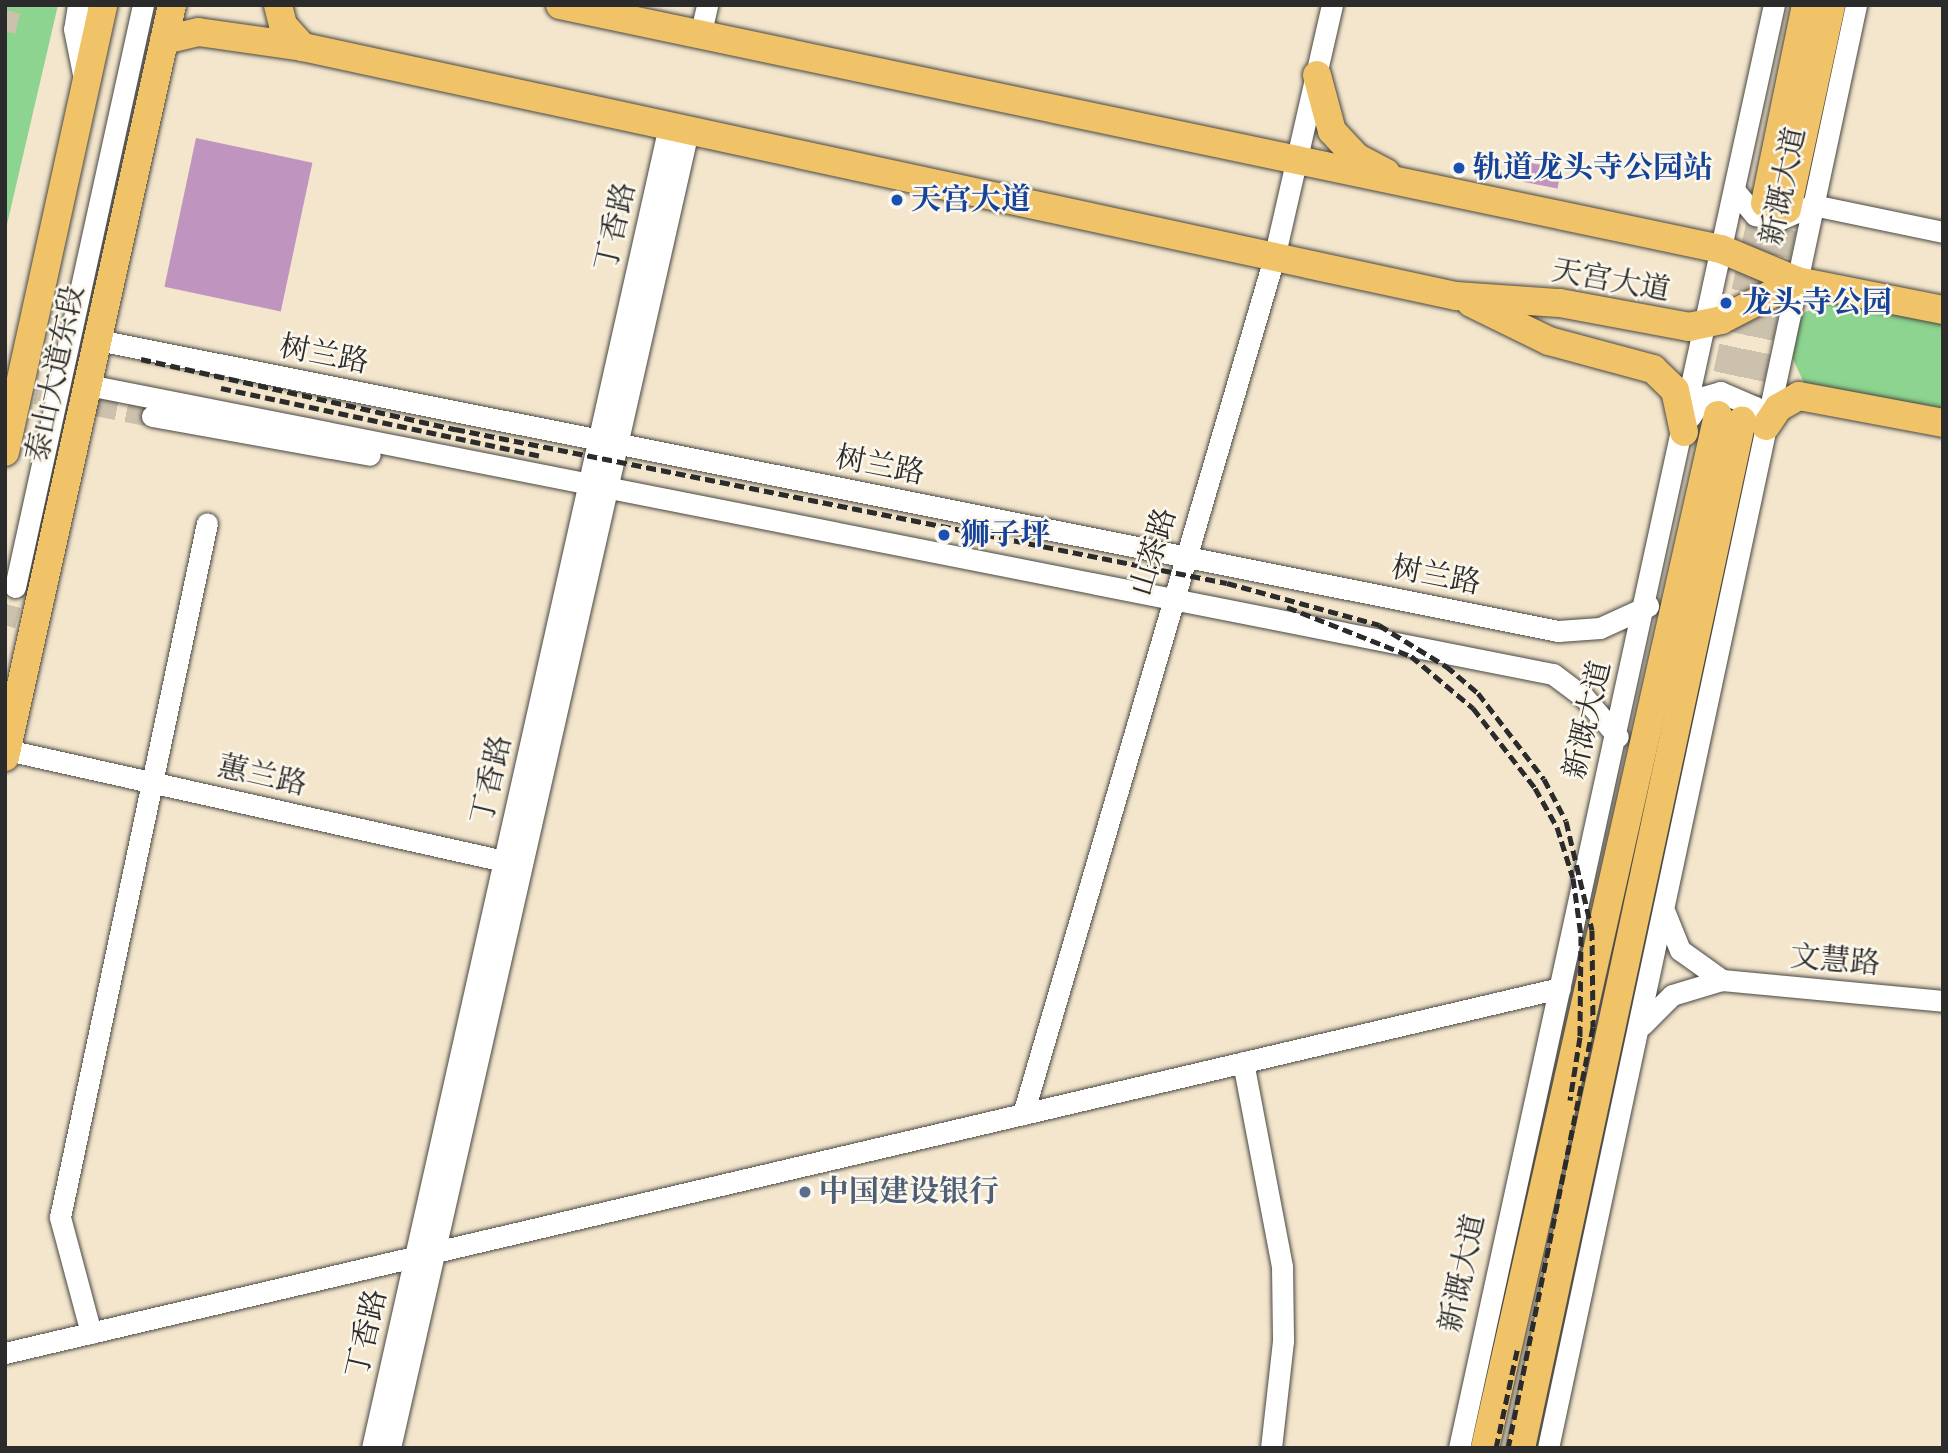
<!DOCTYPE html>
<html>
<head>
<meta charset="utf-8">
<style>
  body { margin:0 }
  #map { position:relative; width:1948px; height:1453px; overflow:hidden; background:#f3e6cc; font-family:"IM FELL Double Pica","Noto Serif SC",serif }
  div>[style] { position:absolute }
  .green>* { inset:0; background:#8cd48f }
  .building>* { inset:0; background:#bf95bf; transform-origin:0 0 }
  .minor-tunnel>* { height:21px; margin-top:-10.5px; transform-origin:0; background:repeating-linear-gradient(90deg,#cbc1ac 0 21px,transparent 0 31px) }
  .major-tunnel>* { height:28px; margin-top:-14px; transform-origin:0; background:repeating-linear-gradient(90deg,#cbc1ac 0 28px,transparent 0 42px) }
  .roads { filter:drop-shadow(0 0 2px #494743) drop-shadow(0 0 2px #494743) }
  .minor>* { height:21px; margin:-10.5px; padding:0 10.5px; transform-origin:10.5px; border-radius:10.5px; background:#fff }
  .major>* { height:28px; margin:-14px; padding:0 14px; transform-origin:14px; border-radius:14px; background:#f0c369 }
  .rail>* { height:5px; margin-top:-2.5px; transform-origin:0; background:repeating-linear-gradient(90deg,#2b2b2b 0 10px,transparent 0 15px) }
  .dots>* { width:19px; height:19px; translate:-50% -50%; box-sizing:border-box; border:4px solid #fbf7ec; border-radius:50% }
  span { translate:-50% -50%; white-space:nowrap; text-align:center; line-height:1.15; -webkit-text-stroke:5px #fbf7ec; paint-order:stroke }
  .transit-label { font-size:30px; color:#164399; font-weight:700 }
  .left { translate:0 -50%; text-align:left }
  .street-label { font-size:30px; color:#2b2b2b }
  .service-label { font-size:30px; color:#4e5e75; font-weight:700 }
  .frame { position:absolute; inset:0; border:7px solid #2b2b2b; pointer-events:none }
</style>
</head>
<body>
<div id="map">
  <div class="green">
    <i style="clip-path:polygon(5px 5px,58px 5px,5px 233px)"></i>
    <i style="clip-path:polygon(1834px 301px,1943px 323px,1943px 415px,1804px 383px,1791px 355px,1796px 325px,1805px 312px)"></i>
  </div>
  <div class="building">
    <i style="left:196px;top:138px;width:119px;height:152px;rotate:12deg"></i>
    <i style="left:1526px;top:162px;width:36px;height:20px;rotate:11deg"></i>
  </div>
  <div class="minor-tunnel">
    <i style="left:5px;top:31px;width:27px;rotate:-77deg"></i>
    <i style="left:5px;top:387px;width:150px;rotate:11.2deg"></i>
    <i style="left:5px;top:625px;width:39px;rotate:-75deg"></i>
  </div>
  <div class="major-tunnel">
    <i style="left:1718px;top:415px;width:217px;rotate:-77.5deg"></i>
    <i style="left:1742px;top:420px;width:216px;rotate:-78deg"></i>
  </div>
  <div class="roads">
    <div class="minor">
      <i style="left:78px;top:5px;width:24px;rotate:99deg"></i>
      <i style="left:74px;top:29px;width:51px;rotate:78.7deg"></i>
      <i style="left:700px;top:36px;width:32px;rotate:-77deg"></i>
      <i style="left:1734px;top:190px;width:33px;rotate:50deg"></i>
      <i style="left:1755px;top:215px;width:24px;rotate:12deg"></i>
      <i style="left:1778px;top:220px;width:38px;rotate:-23deg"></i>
      <i style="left:1813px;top:205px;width:133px;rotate:11.7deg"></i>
      <i style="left:98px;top:340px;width:1489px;rotate:11.27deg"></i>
      <i style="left:1558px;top:631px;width:42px;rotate:-4.1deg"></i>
      <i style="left:1600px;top:628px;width:53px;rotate:-24.6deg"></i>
      <i style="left:88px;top:385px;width:1493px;rotate:11.16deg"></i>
      <i style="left:1553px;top:674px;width:39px;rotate:37deg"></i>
      <i style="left:1584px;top:697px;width:52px;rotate:49.6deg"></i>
      <i style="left:152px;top:416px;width:221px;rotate:10.1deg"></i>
      <i style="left:1690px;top:417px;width:24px;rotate:-57deg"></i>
      <i style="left:1703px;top:397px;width:18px;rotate:-16deg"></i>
      <i style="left:1720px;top:392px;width:38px;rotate:23deg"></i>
      <i style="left:1755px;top:407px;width:22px;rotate:60deg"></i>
      <i style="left:15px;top:587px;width:596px;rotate:-77.6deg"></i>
      <i style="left:7px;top:750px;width:509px;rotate:12.59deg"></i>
      <i style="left:1665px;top:913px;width:40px;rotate:68deg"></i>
      <i style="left:1680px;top:950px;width:52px;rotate:35.5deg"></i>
      <i style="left:1642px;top:1025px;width:42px;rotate:-45deg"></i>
      <i style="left:1672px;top:995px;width:52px;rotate:-16.7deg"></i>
      <i style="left:1722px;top:980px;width:222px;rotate:5.4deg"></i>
      <i style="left:1243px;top:1062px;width:208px;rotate:79.2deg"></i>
      <i style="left:1282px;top:1266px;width:75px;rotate:89.2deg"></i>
      <i style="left:1283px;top:1341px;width:108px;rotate:96.4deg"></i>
      <i style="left:1023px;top:1114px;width:892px;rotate:-73.66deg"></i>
      <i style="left:1274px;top:258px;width:260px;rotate:-77.1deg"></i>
      <i style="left:91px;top:1333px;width:120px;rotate:-105deg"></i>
      <i style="left:60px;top:1217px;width:709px;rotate:-78.04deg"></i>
      <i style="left:5px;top:1353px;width:1597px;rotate:-13.21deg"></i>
      <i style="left:372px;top:1448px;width:1355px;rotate:-77.34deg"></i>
      <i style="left:390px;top:1448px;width:1350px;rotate:-77.25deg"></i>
      <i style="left:1459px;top:1448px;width:1477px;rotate:-77.69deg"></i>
      <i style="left:1548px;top:1448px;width:1476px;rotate:-77.95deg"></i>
    </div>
    <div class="major">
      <i style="left:278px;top:5px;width:21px;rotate:76deg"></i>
      <i style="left:283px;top:25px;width:30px;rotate:48deg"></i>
      <i style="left:560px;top:5px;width:1186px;rotate:11.87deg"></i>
      <i style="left:1721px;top:249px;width:82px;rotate:22.8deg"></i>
      <i style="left:1797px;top:281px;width:149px;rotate:11.2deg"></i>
      <i style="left:164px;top:40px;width:35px;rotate:-13deg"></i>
      <i style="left:198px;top:32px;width:106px;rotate:8.1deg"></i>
      <i style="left:303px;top:47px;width:1180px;rotate:12.19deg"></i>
      <i style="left:1456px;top:296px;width:104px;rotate:3.9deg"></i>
      <i style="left:1560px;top:303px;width:131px;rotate:10.5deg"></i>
      <i style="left:1689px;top:327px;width:33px;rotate:-12deg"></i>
      <i style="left:1721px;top:320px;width:85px;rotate:-27.2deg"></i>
      <i style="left:1317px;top:75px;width:58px;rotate:75deg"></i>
      <i style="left:1332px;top:131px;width:35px;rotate:47deg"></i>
      <i style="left:1356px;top:157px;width:34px;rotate:28deg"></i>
      <i style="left:1765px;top:203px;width:202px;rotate:-78.3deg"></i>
      <i style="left:1787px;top:209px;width:209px;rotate:-77.8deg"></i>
      <i style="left:1471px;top:303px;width:87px;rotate:26deg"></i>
      <i style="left:1549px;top:341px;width:108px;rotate:15.1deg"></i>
      <i style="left:1653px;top:369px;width:30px;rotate:44deg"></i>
      <i style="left:1675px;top:390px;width:43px;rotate:77.9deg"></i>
      <i style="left:1766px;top:426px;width:22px;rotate:-56deg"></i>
      <i style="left:1778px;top:408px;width:24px;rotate:-30deg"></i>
      <i style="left:1799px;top:396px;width:147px;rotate:10.6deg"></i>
      <i style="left:5px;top:452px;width:458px;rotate:-77.6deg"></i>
      <i style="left:5px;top:757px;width:770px;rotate:-77.48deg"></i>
      <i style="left:1485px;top:1448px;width:1059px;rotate:-77.29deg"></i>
      <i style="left:1521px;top:1448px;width:1051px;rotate:-77.87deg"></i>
    </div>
  </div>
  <div class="rail">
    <i style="left:141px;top:359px;width:322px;rotate:12.6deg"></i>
    <i style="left:455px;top:429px;width:787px;rotate:11.28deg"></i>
    <i style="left:1227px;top:583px;width:158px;rotate:15.4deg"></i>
    <i style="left:1379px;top:625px;width:79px;rotate:31.5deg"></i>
    <i style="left:1446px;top:666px;width:42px;rotate:40.2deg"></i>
    <i style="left:1478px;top:693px;width:108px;rotate:52.5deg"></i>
    <i style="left:1544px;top:779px;width:47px;rotate:62.4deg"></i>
    <i style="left:1566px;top:821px;width:112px;rotate:76.6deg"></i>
    <i style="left:1592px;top:930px;width:97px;rotate:89.4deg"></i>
    <i style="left:1593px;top:1027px;width:429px;rotate:101.4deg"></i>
    <i style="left:221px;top:388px;width:326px;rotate:12deg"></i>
    <i style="left:1287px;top:607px;width:133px;rotate:21.6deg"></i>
    <i style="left:1411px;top:656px;width:81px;rotate:40deg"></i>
    <i style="left:1473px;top:708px;width:101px;rotate:52.2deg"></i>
    <i style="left:1535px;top:788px;width:45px;rotate:60.6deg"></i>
    <i style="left:1557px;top:827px;width:53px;rotate:72.6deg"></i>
    <i style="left:1573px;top:878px;width:59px;rotate:82.1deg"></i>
    <i style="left:1581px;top:936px;width:101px;rotate:90.6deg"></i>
    <i style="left:1580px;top:1037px;width:64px;rotate:99deg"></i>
    <i style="left:1496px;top:1448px;width:104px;rotate:-77.8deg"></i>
  </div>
  <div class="dots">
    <i style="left:1459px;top:168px;background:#1a4fb4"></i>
    <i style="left:897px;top:200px;background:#1a4fb4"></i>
    <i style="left:1726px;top:303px;background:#1a4fb4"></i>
    <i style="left:944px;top:535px;background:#1a4fb4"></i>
    <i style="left:805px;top:1192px;background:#5c6f8a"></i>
  </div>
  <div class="transit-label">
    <span class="left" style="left:1473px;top:168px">轨道龙头寺公园站</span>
    <span class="left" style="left:911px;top:200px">天宫大道</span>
    <span class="left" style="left:1742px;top:303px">龙头寺公园</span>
    <span class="left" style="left:960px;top:535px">狮子坪</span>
  </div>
  <div class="street-label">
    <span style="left:1784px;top:186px;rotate:-78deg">新溉大道</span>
    <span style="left:616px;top:227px;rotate:-77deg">丁香路</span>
    <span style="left:1611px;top:281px;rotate:10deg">天宫大道</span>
    <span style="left:324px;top:355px;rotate:11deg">树兰路</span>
    <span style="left:56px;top:374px;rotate:-78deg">泰山大道东段</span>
    <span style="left:880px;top:466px;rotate:11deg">树兰路</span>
    <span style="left:1154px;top:552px;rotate:-73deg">山茶路</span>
    <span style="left:1436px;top:576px;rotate:11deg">树兰路</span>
    <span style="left:1588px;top:720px;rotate:-77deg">新溉大道</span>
    <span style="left:262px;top:776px;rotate:13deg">蕙兰路</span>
    <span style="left:492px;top:780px;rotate:-77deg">丁香路</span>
    <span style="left:1835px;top:961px;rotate:5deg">文慧路</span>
    <span style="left:1463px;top:1273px;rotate:-78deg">新溉大道</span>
    <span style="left:367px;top:1334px;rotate:-77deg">丁香路</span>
  </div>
  <div class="service-label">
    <span class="left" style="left:819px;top:1192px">中国建设银行</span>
  </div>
  <div class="frame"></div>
</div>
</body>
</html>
